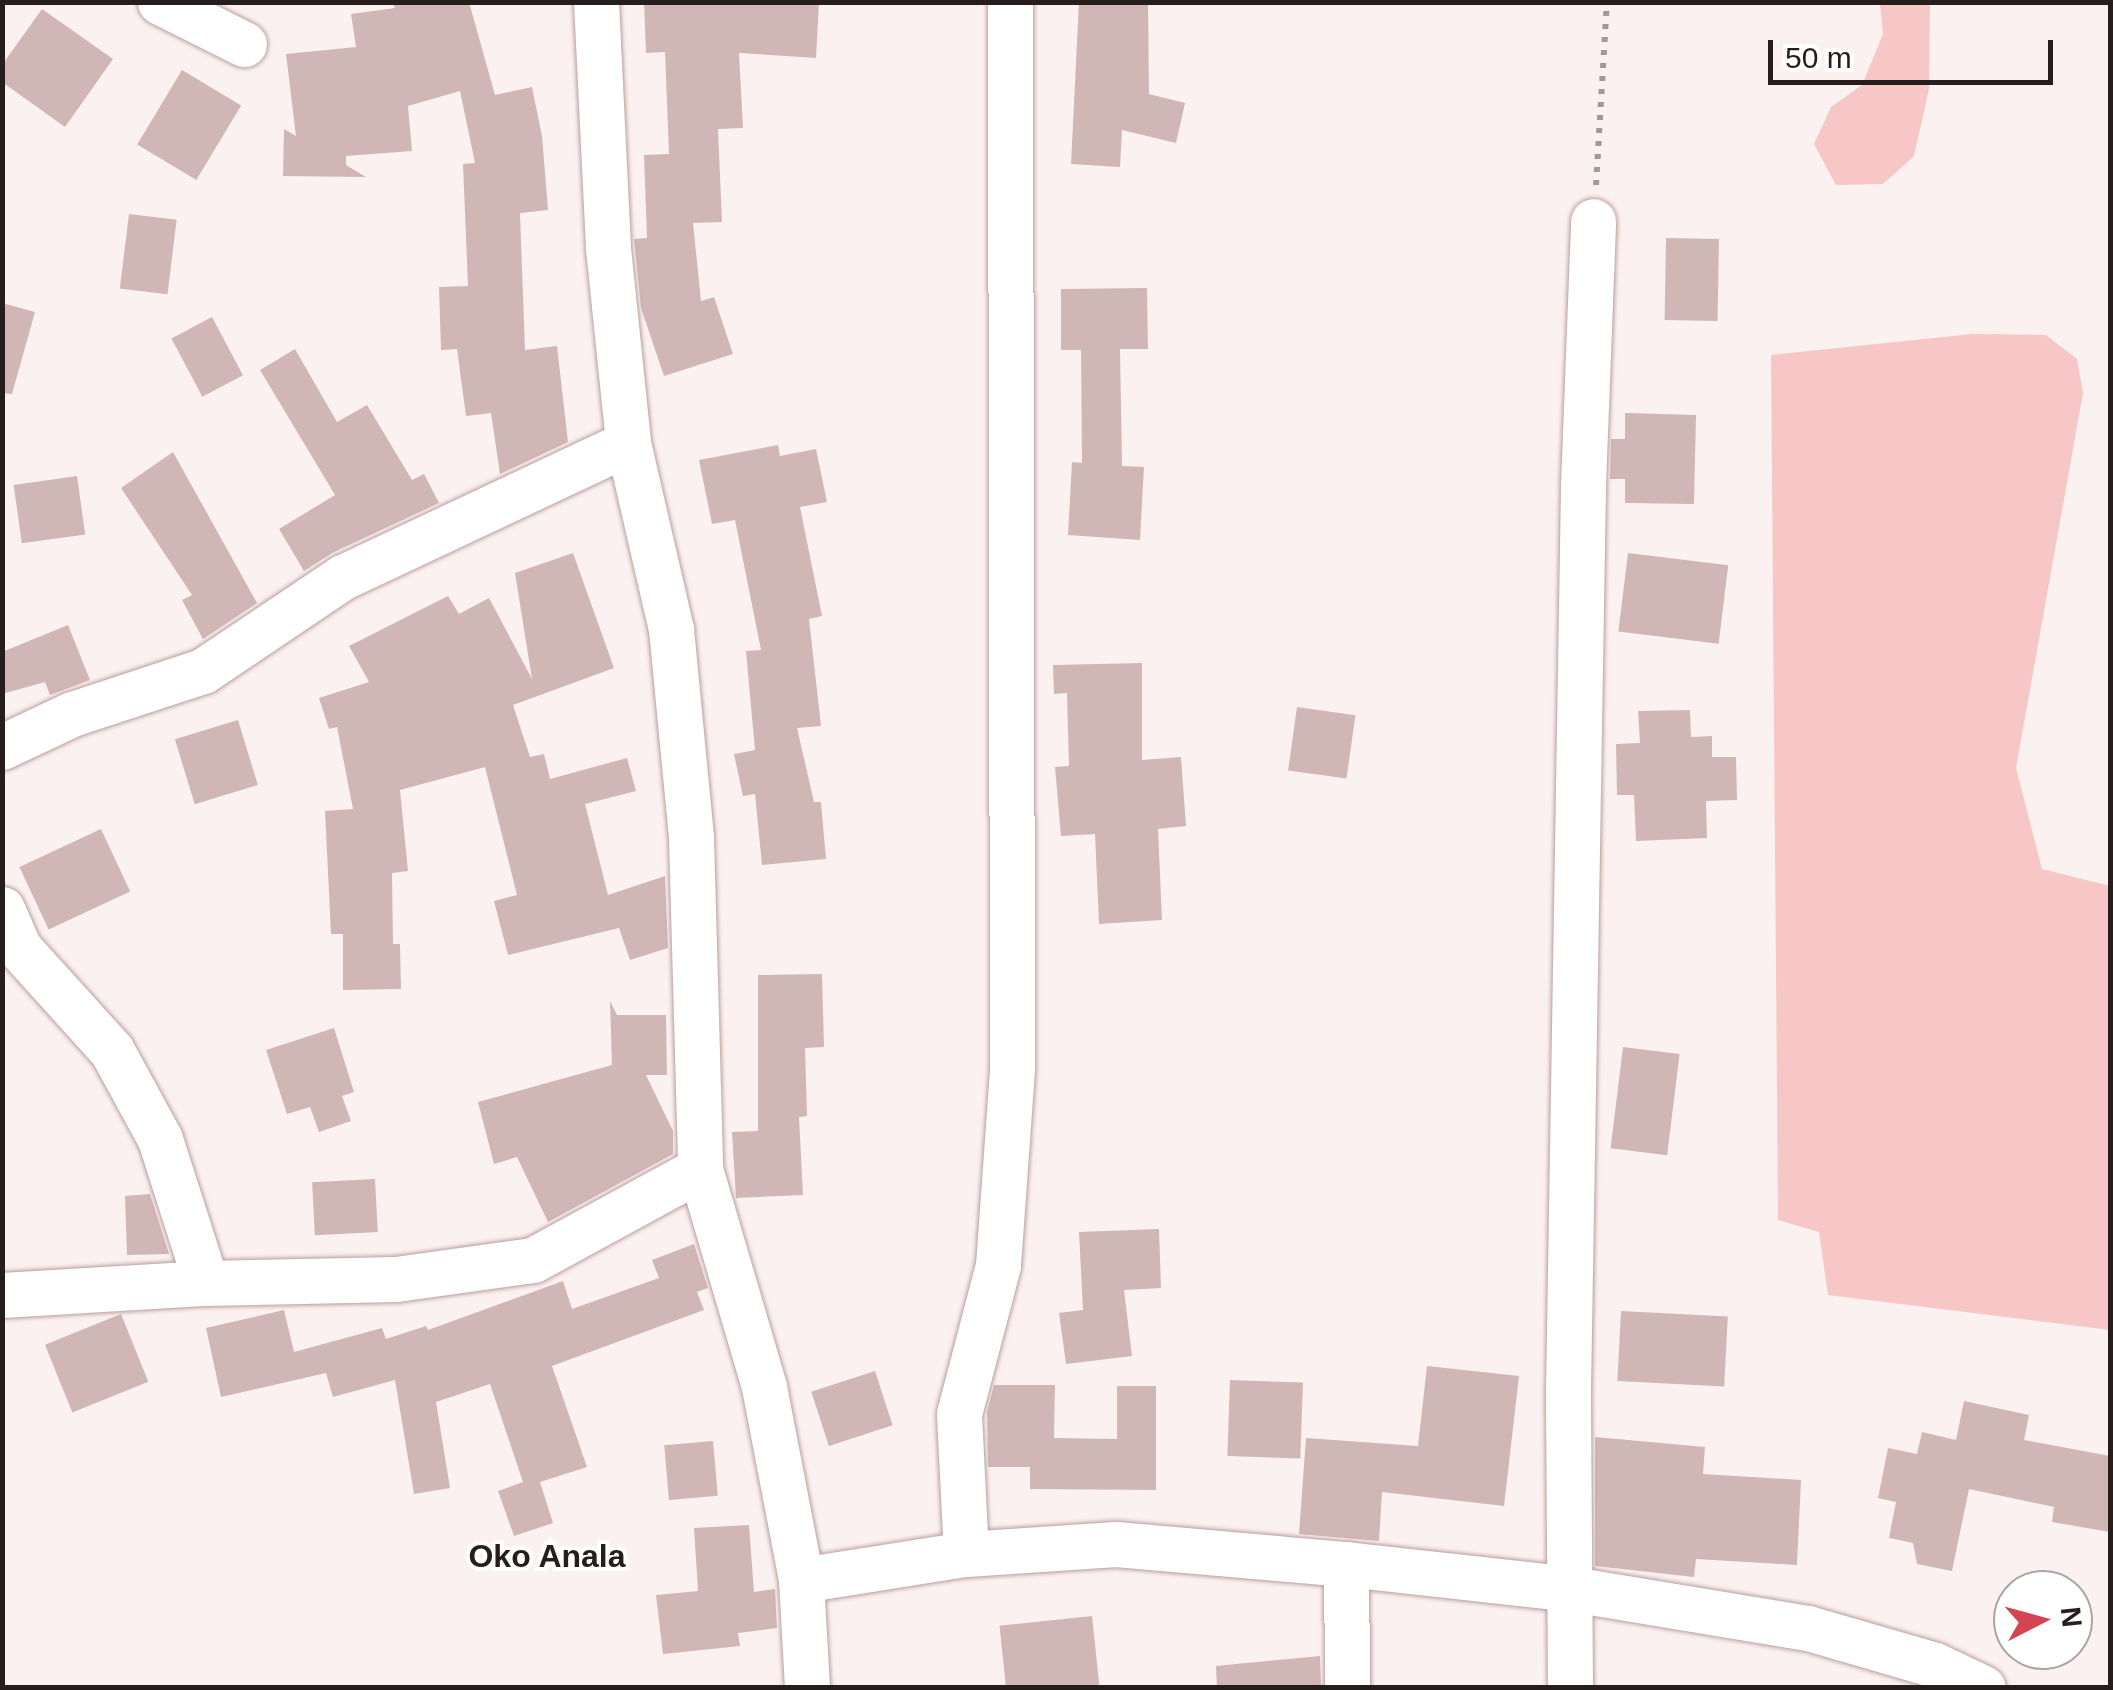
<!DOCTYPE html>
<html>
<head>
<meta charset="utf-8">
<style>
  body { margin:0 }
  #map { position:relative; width:2113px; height:1690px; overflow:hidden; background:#fcf1f1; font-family:Helvetica,sans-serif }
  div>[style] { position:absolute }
  .green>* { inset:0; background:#f6c7c6 }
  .building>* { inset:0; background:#d1b6b6; transform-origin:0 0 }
  .path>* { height:6px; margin-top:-3px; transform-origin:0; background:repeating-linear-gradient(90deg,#a39898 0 5px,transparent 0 13px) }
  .roads { filter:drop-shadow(0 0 2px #b99f9e) drop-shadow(0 0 2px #b99f9e) }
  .minor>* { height:45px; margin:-22.5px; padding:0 22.5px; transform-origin:22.5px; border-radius:22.5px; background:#fff }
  span { translate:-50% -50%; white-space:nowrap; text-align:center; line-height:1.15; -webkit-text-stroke:8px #fff; paint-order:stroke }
  .quarter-label { font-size:32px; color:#271d1d; font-weight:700 }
  .frame { position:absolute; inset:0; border:5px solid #271d1d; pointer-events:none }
  .north { position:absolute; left:1993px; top:1570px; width:100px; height:100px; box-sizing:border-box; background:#fff; border:2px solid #a9a5a5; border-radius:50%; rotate:84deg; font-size:28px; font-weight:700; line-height:40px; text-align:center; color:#271d1d }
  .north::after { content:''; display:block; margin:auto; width:35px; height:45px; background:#d44452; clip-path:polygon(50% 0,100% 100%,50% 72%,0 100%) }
  .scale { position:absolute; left:1768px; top:40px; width:285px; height:45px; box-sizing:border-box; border:5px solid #271d1d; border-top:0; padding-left:12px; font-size:30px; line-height:35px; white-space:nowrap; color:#271d1d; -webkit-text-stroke:8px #fff; paint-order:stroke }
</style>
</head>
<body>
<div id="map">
  <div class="green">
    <i style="clip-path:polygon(1880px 3px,1930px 3px,1929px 89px,1914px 156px,1883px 184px,1836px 185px,1814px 144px,1831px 107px,1862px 85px,1883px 34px)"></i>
    <i style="clip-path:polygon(1972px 334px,2046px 335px,2077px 359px,2083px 393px,2016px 768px,2042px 869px,2110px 886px,2110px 1330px,1828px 1295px,1819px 1232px,1778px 1220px,1771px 355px)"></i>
  </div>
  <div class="building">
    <i style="clip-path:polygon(392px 2px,469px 2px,495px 95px,532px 87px,542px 136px,548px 210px,520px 213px,525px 350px,557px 346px,568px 442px,500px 474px,491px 413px,466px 416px,457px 349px,441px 350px,439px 287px,468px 286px,463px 164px,475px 163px,460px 91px,408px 106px,412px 151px,346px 156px,346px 165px,366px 177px,283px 176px,284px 129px,296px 136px,286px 54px,356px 47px,351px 14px,395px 8px)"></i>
    <i style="clip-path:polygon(644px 2px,819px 2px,816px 58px,739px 53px,743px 128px,718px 129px,722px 222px,693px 223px,701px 301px,714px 297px,733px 354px,664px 376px,641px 308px,634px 239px,647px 238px,644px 155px,669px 154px,665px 52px,646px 53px)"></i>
    <i style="clip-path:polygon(1079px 2px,1148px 2px,1149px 94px,1185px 103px,1176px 143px,1122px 130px,1120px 167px,1071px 164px)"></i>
    <i style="clip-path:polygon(42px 9px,113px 59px,65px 127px,2px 82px,2px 65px)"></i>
    <i style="left:182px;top:70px;width:69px;height:87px;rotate:31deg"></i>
    <i style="left:129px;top:214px;width:48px;height:75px;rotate:7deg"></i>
    <i style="left:1666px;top:238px;width:53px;height:82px;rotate:1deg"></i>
    <i style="clip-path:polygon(1147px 288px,1148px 349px,1120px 349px,1122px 466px,1144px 467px,1140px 540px,1068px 535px,1072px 462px,1082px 463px,1081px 350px,1061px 350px,1061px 289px)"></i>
    <i style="clip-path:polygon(2px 303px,35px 312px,12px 394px,2px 393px)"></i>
    <i style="left:212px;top:317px;width:66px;height:46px;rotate:62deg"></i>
    <i style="clip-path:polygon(295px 349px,337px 422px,367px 405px,412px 480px,424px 474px,439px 503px,332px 553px,304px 571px,279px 529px,335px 495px,260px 370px)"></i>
    <i style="clip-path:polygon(1625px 413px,1696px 415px,1694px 504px,1625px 503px,1625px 479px,1610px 479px,1611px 439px,1625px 439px)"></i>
    <i style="clip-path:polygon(778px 445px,780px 456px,816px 449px,827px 502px,800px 507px,822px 616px,809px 619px,821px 726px,797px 728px,814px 802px,821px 802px,826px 859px,762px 865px,755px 794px,743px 796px,734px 754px,755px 750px,746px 651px,761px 650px,735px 520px,712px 524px,699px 460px)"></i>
    <i style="clip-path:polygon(173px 452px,257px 603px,203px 639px,182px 600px,192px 595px,121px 488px)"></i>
    <i style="left:77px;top:476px;width:59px;height:64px;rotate:82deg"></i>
    <i style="clip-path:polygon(573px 553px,614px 668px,513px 705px,530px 757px,544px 754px,550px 779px,627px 758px,636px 791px,585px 804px,608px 895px,665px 876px,668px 948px,630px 960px,619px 928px,508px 955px,494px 901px,517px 895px,485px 767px,400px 790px,408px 871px,392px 873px,393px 944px,400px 944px,401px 989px,343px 990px,343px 934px,331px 934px,325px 811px,353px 809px,337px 727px,329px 729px,319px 698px,369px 682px,349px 646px,448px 596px,459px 614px,489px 598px,532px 679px,515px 573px)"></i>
    <i style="left:1628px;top:553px;width:101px;height:79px;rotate:7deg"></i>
    <i style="clip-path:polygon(68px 625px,90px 680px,50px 695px,45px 682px,2px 694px,2px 652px)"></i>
    <i style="clip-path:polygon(1142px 663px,1142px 760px,1181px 757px,1186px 826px,1158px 829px,1162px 920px,1099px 924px,1095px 834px,1061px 836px,1055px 767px,1069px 766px,1067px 693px,1054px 694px,1053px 665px)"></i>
    <i style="left:1297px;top:707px;width:59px;height:64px;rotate:8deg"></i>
    <i style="clip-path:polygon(1690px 710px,1691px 737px,1712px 736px,1712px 757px,1736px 757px,1737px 800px,1706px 801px,1707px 838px,1636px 841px,1634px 795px,1617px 795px,1616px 744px,1640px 743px,1638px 711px)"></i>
    <i style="left:238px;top:720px;width:68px;height:66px;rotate:73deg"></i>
    <i style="left:101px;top:829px;width:69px;height:90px;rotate:65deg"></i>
    <i style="clip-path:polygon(822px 974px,824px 1047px,805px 1048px,807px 1116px,799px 1117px,803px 1195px,736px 1198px,732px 1132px,758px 1131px,758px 975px)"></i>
    <i style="clip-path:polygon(610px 1001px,617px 1015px,666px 1015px,667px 1075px,646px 1075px,673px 1131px,673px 1154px,548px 1222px,517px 1157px,494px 1164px,478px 1102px,612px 1065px)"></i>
    <i style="clip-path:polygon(334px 1028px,354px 1092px,342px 1096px,351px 1121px,319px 1132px,310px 1107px,287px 1114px,266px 1050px)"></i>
    <i style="left:1623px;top:1047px;width:57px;height:102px;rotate:7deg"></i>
    <i style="left:375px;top:1179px;width:53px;height:63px;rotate:87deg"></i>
    <i style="clip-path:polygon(150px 1194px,169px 1254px,127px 1255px,125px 1196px)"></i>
    <i style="clip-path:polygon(1159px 1229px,1161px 1288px,1124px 1290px,1132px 1356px,1066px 1364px,1059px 1313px,1083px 1310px,1079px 1232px)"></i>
    <i style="clip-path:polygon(694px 1244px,708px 1288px,697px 1292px,704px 1310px,552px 1366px,587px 1467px,540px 1482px,553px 1523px,514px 1536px,498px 1491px,523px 1482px,490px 1384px,436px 1402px,450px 1488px,414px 1494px,395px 1380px,333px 1397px,326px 1373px,221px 1397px,206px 1328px,284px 1310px,294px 1352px,382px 1328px,386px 1339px,426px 1326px,428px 1330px,563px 1281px,572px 1309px,659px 1278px,652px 1260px)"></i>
    <i style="left:1621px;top:1311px;width:107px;height:70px;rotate:3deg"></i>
    <i style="left:121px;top:1314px;width:73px;height:82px;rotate:68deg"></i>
    <i style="clip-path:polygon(1427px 1366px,1519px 1376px,1504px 1506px,1382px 1492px,1379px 1541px,1299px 1534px,1306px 1438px,1418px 1446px)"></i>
    <i style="left:875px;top:1371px;width:57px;height:67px;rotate:72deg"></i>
    <i style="left:1230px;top:1380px;width:73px;height:76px;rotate:2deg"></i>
    <i style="clip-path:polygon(994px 1385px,1055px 1385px,1054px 1438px,1117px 1439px,1117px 1386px,1156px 1386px,1156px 1490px,1030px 1489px,1030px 1467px,988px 1467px,987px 1412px)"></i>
    <i style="clip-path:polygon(1964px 1401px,2029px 1415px,2024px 1440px,2110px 1456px,2110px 1532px,2052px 1522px,2054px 1507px,1969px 1489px,1952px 1571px,1917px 1564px,1913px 1543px,1889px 1538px,1896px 1502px,1878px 1498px,1888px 1448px,1917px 1454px,1922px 1432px,1956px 1440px)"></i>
    <i style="clip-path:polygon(1595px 1437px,1705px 1447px,1703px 1474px,1801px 1480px,1797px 1565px,1696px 1559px,1694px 1577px,1595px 1566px)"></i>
    <i style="left:713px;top:1441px;width:55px;height:49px;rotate:85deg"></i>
    <i style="clip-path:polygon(749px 1525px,754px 1592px,775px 1589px,777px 1628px,738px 1633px,740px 1646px,663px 1654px,656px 1595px,698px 1591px,694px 1528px)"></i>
    <i style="left:1092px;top:1616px;width:72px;height:93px;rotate:84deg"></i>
    <i style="clip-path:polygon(1320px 1656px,1321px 1688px,1217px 1688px,1216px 1666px)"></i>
  </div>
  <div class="path">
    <i style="left:1596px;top:185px;width:183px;rotate:-86.6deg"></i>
  </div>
  <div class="roads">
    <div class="minor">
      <i style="left:160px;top:2px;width:94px;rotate:26.6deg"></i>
      <i style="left:596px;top:2px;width:246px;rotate:87.2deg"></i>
      <i style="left:608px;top:248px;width:196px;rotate:84.1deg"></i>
      <i style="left:628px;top:443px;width:191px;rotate:77deg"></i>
      <i style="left:671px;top:629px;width:210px;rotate:84.5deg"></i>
      <i style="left:691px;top:838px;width:331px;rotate:88.4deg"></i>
      <i style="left:700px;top:1169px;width:227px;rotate:73.6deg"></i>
      <i style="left:764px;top:1387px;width:197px;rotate:79.1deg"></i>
      <i style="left:801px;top:1580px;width:108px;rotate:86.8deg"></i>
      <i style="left:2px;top:747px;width:77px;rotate:-25.2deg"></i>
      <i style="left:72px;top:714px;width:138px;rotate:-18.2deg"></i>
      <i style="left:203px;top:671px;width:169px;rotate:-33.9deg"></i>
      <i style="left:343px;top:577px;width:315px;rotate:-25.2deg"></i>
      <i style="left:2px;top:909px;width:43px;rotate:66.4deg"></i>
      <i style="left:19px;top:948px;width:139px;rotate:47.9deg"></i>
      <i style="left:112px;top:1051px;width:100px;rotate:61.4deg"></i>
      <i style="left:160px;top:1139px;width:151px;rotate:72.3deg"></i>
      <i style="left:2px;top:1295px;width:204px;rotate:-3.4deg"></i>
      <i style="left:206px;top:1283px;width:190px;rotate:-1.2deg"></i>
      <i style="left:396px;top:1279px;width:138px;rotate:-7.9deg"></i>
      <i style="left:533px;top:1260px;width:190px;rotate:-28.6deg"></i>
      <i style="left:966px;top:1554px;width:140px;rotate:-92.9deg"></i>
      <i style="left:959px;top:1414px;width:154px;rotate:-75.3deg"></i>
      <i style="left:998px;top:1265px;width:197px;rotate:-85.9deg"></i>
      <i style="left:1012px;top:1068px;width:1066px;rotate:-90.11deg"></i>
      <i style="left:1346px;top:1564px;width:124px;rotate:89.5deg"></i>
      <i style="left:801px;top:1580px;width:167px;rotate:-9deg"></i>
      <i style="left:966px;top:1554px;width:150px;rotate:-3.8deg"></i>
      <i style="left:1116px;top:1544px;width:231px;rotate:5deg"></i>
      <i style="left:1346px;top:1564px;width:227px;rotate:6.3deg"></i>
      <i style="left:1572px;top:1589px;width:239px;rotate:9.4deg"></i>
      <i style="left:1808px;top:1628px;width:132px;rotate:16.2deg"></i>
      <i style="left:1935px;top:1665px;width:53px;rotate:25.6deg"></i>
      <i style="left:1570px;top:1688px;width:297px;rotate:-90.4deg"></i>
      <i style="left:1568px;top:1391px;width:906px;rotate:-89.05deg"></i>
      <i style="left:1583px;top:485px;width:264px;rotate:-87.8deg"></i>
    </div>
  </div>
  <div class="quarter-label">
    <span style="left:547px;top:1556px">Oko Anala</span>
  </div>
  <div class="frame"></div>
  <div class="north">N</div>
  <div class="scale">50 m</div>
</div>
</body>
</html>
